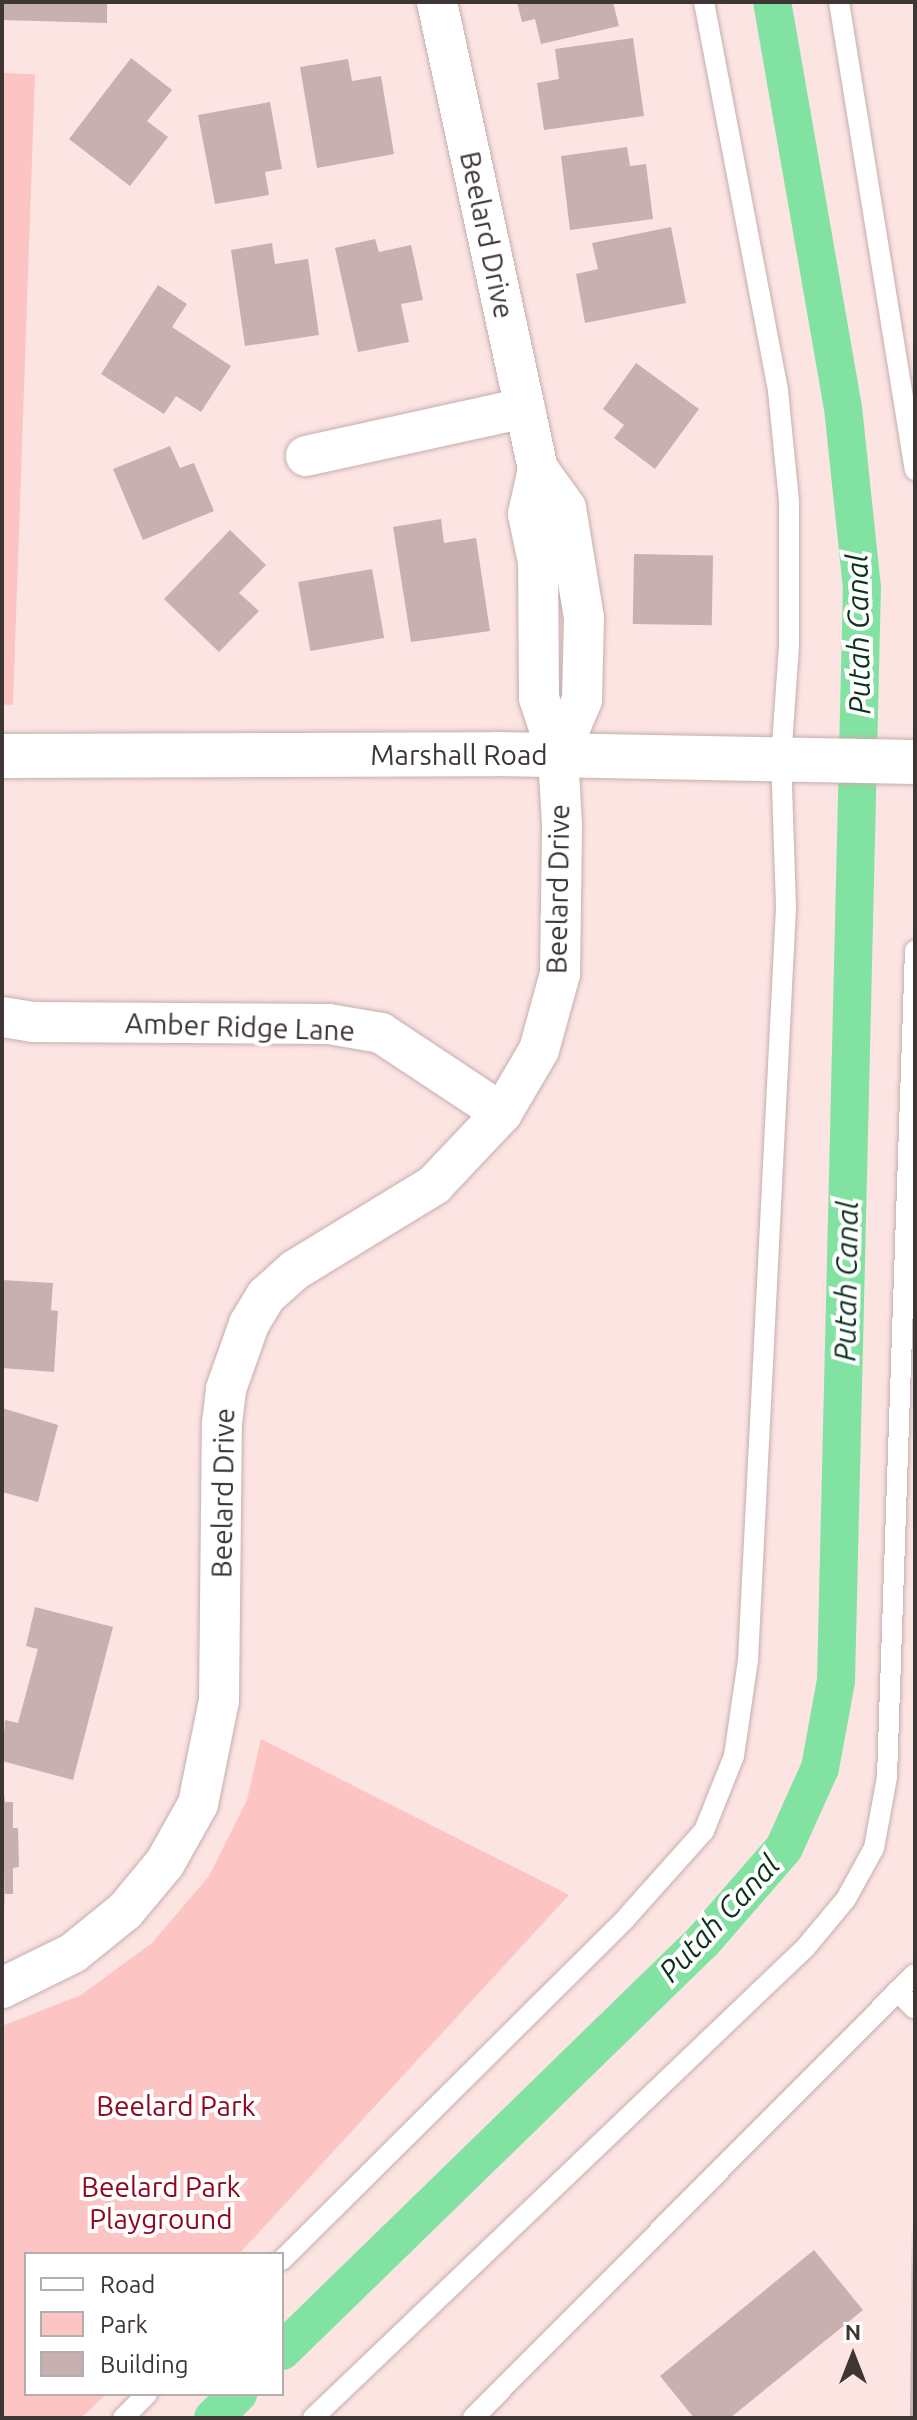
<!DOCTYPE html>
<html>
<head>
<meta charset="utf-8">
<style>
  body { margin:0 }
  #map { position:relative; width:917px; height:2420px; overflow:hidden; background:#fce4e3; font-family:Ubuntu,sans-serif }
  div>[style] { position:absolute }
  .green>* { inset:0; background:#fcc4c2; transform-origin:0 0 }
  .canal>* { height:38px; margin:-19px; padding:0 19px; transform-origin:19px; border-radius:19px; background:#82e2a1 }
  .building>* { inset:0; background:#c7b0af; transform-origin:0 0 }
  .roads { filter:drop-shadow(0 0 2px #c5aead) drop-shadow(0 0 2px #c5aead) }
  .lane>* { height:20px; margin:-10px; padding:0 10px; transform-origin:10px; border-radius:10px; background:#fff }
  .street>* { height:40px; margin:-20px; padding:0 20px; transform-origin:20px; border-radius:20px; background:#fff }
  .secondary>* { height:44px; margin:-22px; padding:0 22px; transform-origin:22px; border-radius:22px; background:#fff }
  span { translate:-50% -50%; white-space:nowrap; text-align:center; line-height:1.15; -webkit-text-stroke:8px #fff; paint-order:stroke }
  .street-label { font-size:28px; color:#3e3535 }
  .park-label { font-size:28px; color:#8d0821 }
  .water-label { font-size:30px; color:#0b341c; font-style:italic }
  .frame { position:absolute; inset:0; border:4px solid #3e3535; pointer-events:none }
  .legend { position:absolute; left:24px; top:2252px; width:260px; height:144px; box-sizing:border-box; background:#fff; border:2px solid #b2aeae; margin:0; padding:10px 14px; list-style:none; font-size:24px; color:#3e3535 }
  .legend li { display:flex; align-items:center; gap:16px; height:40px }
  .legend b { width:40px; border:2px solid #b2aeae }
  .north { position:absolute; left:813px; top:2316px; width:80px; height:80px; -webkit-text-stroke:6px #fff; paint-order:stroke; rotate:0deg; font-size:22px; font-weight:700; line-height:32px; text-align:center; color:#3e3535 }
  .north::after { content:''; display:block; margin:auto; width:28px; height:36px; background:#3e3535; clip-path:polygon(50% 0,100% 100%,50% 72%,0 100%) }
</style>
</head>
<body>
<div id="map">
  <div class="green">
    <i style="left:2px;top:73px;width:33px;height:631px;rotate:2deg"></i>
    <i style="clip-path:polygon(261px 1739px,569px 1895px,239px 2254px,26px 2254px,26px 2394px,106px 2394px,81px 2418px,2px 2418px,2px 2026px,81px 1995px,152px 1943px,209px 1876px,247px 1800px)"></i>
  </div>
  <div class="canal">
    <i style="left:282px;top:2351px;width:589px;rotate:-44.24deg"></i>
    <i style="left:704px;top:1940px;width:122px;rotate:-49deg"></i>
    <i style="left:784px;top:1848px;width:88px;rotate:-65.8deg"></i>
    <i style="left:820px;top:1768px;width:88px;rotate:-79.6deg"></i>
    <i style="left:836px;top:1681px;width:1093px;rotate:-88.64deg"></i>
    <i style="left:862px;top:588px;width:181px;rotate:-96deg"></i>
    <i style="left:843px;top:408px;width:412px;rotate:-99.9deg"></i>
    <i style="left:213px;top:2418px;width:35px;rotate:-44deg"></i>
  </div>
  <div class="building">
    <i style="clip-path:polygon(2px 2px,107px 2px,107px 23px,2px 20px)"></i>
    <i style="clip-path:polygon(517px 2px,613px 2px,619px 26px,541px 44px,535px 19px,522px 22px)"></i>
    <i style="clip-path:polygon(633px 38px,644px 116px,544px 130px,537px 83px,559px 79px,555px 49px)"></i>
    <i style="clip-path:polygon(131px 58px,172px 90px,147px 121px,168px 137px,130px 186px,69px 139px)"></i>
    <i style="clip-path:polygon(348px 59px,352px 81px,381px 76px,394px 154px,317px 168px,300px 67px)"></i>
    <i style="clip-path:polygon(270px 102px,282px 169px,265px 172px,269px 195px,215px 204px,198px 115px)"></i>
    <i style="clip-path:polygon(627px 147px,630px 166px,646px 164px,653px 219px,570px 230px,561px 156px)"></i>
    <i style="clip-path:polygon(671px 227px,686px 303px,585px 323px,576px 274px,598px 269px,592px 243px)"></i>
    <i style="clip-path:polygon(375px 239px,379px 252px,411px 245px,423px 300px,401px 304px,409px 342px,358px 352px,335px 248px)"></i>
    <i style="clip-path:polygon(272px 243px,275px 264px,308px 259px,319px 335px,245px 346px,231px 250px)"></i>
    <i style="clip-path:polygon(158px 285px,187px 304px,172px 327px,231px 366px,201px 412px,176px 396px,164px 414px,101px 374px)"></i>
    <i style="clip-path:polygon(636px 363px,699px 409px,655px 469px,614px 438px,624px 425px,603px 409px)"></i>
    <i style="clip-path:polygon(170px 446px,180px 468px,194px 463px,214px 511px,143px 540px,113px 469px)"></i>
    <i style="clip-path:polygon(441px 519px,444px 543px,476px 538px,490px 631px,411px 642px,393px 527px)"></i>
    <i style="clip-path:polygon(230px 530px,266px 565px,239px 593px,259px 611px,219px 652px,164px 599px)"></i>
    <i style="left:634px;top:554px;width:79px;height:70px;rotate:1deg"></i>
    <i style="left:372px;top:569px;width:70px;height:75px;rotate:80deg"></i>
    <i style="clip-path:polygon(2px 1280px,53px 1283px,51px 1310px,58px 1311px,54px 1372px,2px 1368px)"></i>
    <i style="clip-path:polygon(2px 1408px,58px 1425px,38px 1502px,2px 1492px)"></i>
    <i style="clip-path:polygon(35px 1607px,113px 1627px,73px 1780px,2px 1761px,5px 1720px,18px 1723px,38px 1649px,26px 1646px)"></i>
    <i style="clip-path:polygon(2px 1778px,5px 1802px,13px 1802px,13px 1828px,18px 1828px,19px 1867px,13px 1868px,13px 1894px,5px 1894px,5px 1918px)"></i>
    <i style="clip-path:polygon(912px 2224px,915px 2418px,910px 2418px)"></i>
    <i style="clip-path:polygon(814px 2250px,863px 2310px,730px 2418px,694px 2418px,660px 2376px)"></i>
  </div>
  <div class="roads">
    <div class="lane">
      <i style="left:839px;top:2px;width:474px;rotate:80.8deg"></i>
      <i style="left:897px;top:1991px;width:25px;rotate:45deg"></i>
      <i style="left:282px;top:2260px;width:486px;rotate:-44.8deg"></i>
      <i style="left:627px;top:1917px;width:115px;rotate:-48.2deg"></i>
      <i style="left:704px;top:1831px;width:81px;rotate:-68.2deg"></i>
      <i style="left:734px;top:1756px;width:97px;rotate:-81.7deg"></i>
      <i style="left:748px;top:1660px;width:754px;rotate:-87.11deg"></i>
      <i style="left:786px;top:907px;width:147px;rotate:-91.9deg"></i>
      <i style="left:781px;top:760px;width:115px;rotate:-86deg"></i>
      <i style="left:789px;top:645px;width:144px;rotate:-90deg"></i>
      <i style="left:789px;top:501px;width:112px;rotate:-95.7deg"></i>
      <i style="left:778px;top:390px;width:395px;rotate:-100.8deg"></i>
      <i style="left:123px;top:2418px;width:34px;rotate:-45deg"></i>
      <i style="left:313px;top:2418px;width:682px;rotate:-43.69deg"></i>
      <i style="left:806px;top:1947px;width:62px;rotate:-50.2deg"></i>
      <i style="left:846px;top:1899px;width:58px;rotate:-61.2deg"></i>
      <i style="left:874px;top:1848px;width:72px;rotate:-79.6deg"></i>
      <i style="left:887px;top:1777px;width:827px;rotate:-88.06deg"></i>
      <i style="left:473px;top:2418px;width:626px;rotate:-45.13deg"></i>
    </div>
    <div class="street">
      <i style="left:437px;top:2px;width:478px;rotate:77.8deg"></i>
      <i style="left:306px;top:456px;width:224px;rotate:-12.4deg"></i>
      <i style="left:2px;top:1017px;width:32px;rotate:9deg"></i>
      <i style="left:34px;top:1022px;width:295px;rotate:0.4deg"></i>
      <i style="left:329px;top:1024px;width:53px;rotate:9.8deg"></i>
      <i style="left:381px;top:1033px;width:145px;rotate:33.5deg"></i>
      <i style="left:2px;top:1988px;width:79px;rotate:-26.2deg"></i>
      <i style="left:73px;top:1953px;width:67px;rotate:-38.9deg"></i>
      <i style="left:125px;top:1911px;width:62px;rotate:-50.2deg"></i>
      <i style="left:165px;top:1863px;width:68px;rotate:-60.8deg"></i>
      <i style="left:198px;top:1804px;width:105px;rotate:-78.5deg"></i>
      <i style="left:219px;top:1701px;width:278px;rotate:-89.4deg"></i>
      <i style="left:222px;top:1423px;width:34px;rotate:-83deg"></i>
      <i style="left:226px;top:1389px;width:69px;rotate:-70.5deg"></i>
      <i style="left:249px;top:1324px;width:33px;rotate:-59deg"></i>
      <i style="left:266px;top:1296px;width:39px;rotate:-42deg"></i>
      <i style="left:295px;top:1270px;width:163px;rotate:-31.4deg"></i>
      <i style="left:434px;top:1185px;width:99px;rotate:-46.6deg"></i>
      <i style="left:502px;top:1113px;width:73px;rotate:-59.6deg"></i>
      <i style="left:539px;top:1050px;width:79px;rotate:-74.6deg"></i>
      <i style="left:560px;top:974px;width:149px;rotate:-89.2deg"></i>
      <i style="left:562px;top:825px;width:69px;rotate:-93.3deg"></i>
      <i style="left:558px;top:756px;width:61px;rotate:-108.1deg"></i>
      <i style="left:539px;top:698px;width:136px;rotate:-90.4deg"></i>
      <i style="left:538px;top:562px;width:49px;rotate:-101.8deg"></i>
      <i style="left:528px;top:514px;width:46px;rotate:-77.5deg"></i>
      <i style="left:538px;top:469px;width:48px;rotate:54.3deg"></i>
      <i style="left:566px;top:508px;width:111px;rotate:80.7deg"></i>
      <i style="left:584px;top:618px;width:82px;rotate:91.4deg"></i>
      <i style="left:582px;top:700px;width:61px;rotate:113.2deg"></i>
    </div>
    <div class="secondary">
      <i style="left:2px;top:756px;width:494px;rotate:-0.2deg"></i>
      <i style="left:496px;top:754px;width:419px;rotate:1.1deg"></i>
    </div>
  </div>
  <div class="street-label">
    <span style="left:487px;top:235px;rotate:78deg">Beelard Drive</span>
    <span style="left:459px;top:755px">Marshall Road</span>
    <span style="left:558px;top:889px;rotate:-89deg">Beelard Drive</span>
    <span style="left:240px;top:1027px;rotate:2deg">Amber Ridge Lane</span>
    <span style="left:223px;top:1493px;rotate:-89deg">Beelard Drive</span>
  </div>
  <div class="park-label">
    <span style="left:176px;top:2106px">Beelard Park</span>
    <span style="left:161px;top:2203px">Beelard Park<br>Playground</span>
  </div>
  <div class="water-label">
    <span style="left:858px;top:634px;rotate:-91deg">Putah Canal</span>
    <span style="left:846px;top:1281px;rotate:-89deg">Putah Canal</span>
    <span style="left:719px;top:1918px;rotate:-47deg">Putah Canal</span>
  </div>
  <div class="frame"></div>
  <ul class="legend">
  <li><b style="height:10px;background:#fff"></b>Road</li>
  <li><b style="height:22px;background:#fcc4c2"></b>Park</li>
  <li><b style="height:22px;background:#c7b0af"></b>Building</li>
  </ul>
  <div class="north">N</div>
</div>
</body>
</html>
